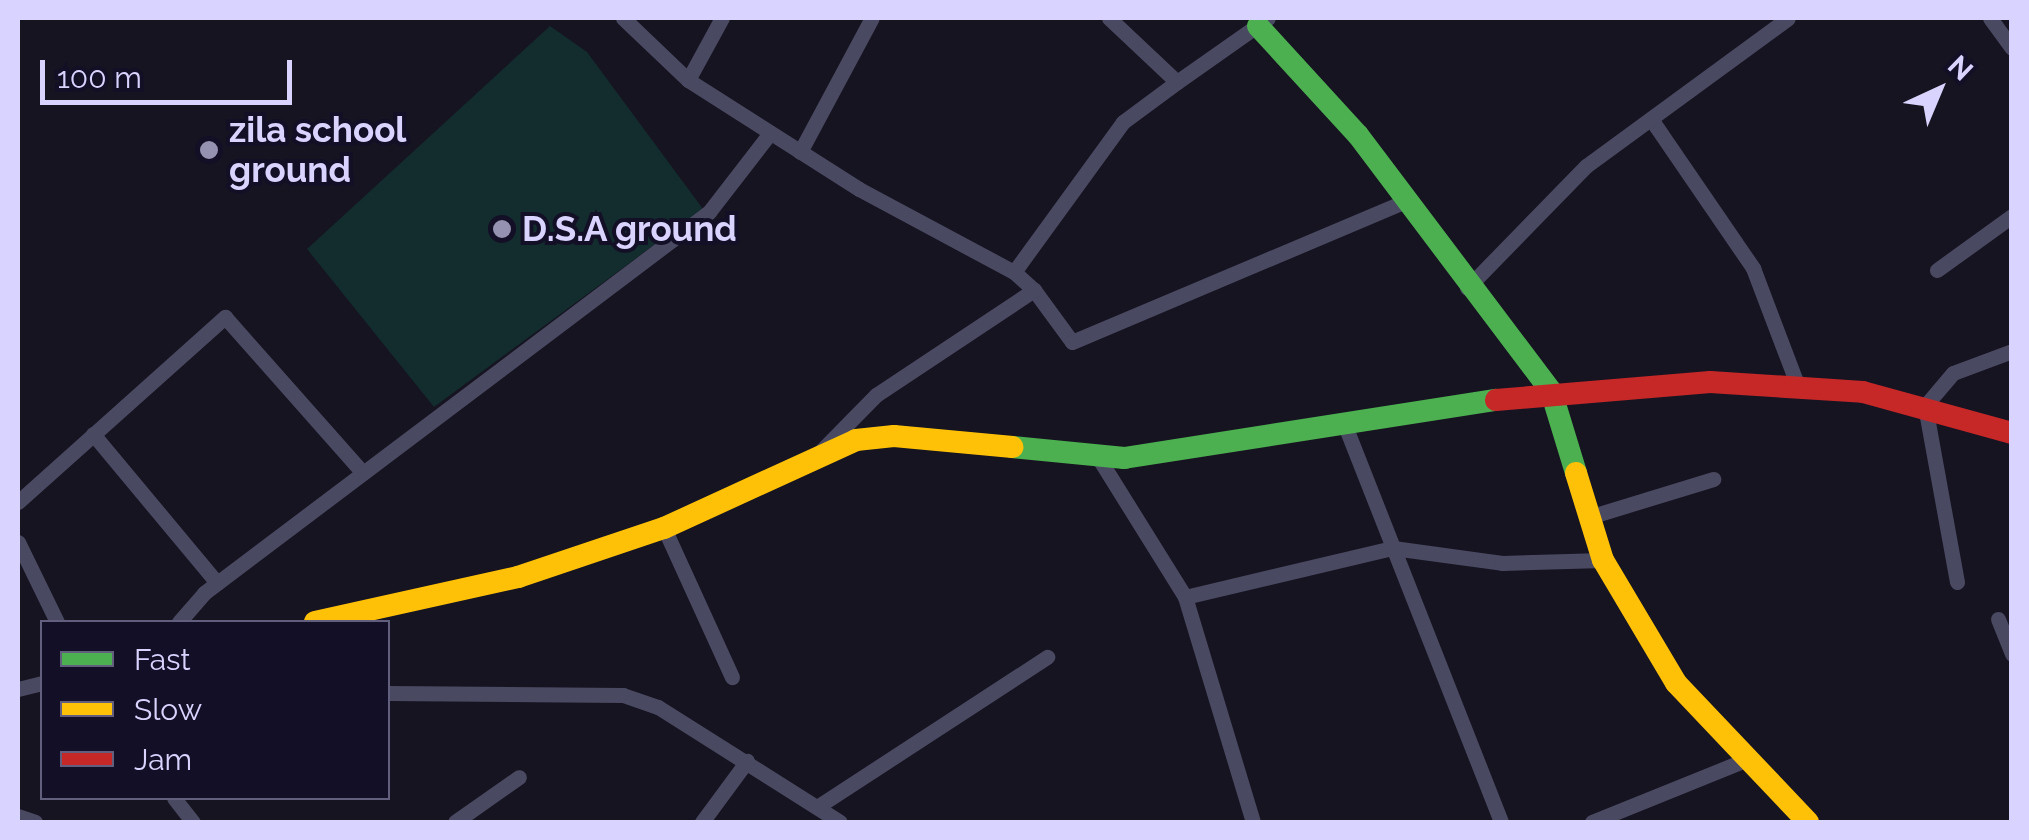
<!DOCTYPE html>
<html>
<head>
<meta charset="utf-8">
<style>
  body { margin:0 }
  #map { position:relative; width:2029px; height:840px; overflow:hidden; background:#161421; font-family:Raleway,sans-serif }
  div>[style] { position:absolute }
  .green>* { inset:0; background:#132c2d }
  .street>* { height:15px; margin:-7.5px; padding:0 7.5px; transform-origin:7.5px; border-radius:7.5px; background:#4a4962 }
  .fast>* { height:22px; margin:-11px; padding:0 11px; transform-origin:11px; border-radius:11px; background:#4caf50 }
  .slow>* { height:22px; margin:-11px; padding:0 11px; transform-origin:11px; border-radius:11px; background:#ffc107 }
  .jam>* { height:22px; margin:-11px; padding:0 11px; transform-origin:11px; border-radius:11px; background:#c62828 }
  .dots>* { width:28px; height:28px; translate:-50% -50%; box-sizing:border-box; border:5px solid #130f26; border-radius:50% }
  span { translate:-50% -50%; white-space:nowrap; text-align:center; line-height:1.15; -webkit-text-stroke:8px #130f26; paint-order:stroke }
  .poi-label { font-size:35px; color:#d9d4ff; font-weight:700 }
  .left { translate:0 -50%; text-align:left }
  .frame { position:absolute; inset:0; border:20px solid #d9d4ff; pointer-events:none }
  .legend { position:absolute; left:40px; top:620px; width:350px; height:180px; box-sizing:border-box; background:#130f26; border:2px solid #625e7d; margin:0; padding:12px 18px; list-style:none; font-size:30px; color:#d9d4ff }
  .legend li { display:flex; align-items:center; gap:20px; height:50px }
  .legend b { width:50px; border:2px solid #625e7d }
  .north { position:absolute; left:1889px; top:40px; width:100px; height:100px; -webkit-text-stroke:8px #130f26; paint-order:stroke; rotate:44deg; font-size:28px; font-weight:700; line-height:40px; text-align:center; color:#d9d4ff }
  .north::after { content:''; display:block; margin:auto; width:35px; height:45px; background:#d9d4ff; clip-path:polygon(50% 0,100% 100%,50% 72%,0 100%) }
  .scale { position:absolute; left:40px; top:60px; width:252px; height:45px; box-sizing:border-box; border:5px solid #d9d4ff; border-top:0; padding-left:12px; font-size:30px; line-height:35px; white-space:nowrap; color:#d9d4ff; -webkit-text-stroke:8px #130f26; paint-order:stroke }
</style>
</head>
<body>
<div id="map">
  <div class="green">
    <i style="clip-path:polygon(550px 26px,587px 52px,703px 209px,434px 407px,307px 249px)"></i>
  </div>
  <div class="street">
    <i style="left:623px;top:18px;width:90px;rotate:43.6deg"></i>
    <i style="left:688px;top:80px;width:203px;rotate:32.5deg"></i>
    <i style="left:859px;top:189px;width:176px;rotate:28.2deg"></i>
    <i style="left:1109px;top:18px;width:93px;rotate:43.3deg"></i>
    <i style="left:1177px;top:82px;width:111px;rotate:-35.1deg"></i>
    <i style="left:1990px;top:18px;width:37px;rotate:54deg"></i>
    <i style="left:688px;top:80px;width:71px;rotate:-61.3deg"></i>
    <i style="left:1651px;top:119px;width:181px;rotate:55.6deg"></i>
    <i style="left:1753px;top:268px;width:129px;rotate:69.2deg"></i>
    <i style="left:800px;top:152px;width:152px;rotate:-61.8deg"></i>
    <i style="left:1937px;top:270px;width:92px;rotate:-35.8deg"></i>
    <i style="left:1467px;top:288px;width:170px;rotate:-45.7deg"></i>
    <i style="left:1586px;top:166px;width:250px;rotate:-36.2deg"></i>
    <i style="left:1034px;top:290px;width:64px;rotate:53.8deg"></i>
    <i style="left:1072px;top:342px;width:362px;rotate:-22.9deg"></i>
    <i style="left:1344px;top:423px;width:429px;rotate:68.5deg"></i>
    <i style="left:93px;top:434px;width:194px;rotate:50.2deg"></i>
    <i style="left:819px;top:453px;width:81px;rotate:-45.5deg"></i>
    <i style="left:876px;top:395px;width:190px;rotate:-33.6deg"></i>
    <i style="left:1034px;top:290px;width:27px;rotate:-138deg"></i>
    <i style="left:1014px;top:272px;width:185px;rotate:-54deg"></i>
    <i style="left:1123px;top:122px;width:67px;rotate:-36.5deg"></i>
    <i style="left:1098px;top:457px;width:165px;rotate:58.1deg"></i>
    <i style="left:18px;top:502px;width:278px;rotate:-41.8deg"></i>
    <i style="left:225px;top:317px;width:208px;rotate:48.5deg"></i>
    <i style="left:1589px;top:517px;width:130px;rotate:-17deg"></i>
    <i style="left:664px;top:528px;width:164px;rotate:65.5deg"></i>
    <i style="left:18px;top:542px;width:89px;rotate:64deg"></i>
    <i style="left:1957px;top:582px;width:179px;rotate:-100.3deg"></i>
    <i style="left:1925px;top:406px;width:43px;rotate:-49.7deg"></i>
    <i style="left:1953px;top:373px;width:63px;rotate:-20.4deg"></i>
    <i style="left:1998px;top:619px;width:38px;rotate:68deg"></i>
    <i style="left:179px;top:622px;width:38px;rotate:-49deg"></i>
    <i style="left:204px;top:593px;width:633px;rotate:-37.03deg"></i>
    <i style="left:709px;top:212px;width:100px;rotate:-52.3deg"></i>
    <i style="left:18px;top:689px;width:25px;rotate:-14deg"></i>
    <i style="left:388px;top:693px;width:235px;rotate:0.5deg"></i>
    <i style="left:623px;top:695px;width:37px;rotate:19deg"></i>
    <i style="left:658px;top:707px;width:215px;rotate:32.3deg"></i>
    <i style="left:174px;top:798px;width:31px;rotate:52deg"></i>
    <i style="left:817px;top:807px;width:275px;rotate:-33.1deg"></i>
    <i style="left:18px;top:816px;width:18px;rotate:19deg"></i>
    <i style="left:455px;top:822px;width:78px;rotate:-35.1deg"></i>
    <i style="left:702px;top:822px;width:76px;rotate:-53.6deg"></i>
    <i style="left:1253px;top:822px;width:235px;rotate:-106.8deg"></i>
    <i style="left:1185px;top:597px;width:214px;rotate:-13.3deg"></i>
    <i style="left:1393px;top:548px;width:110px;rotate:7.8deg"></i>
    <i style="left:1502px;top:563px;width:101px;rotate:-1.7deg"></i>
    <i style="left:1592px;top:822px;width:168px;rotate:-22deg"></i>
  </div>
  <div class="fast">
    <i style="left:1258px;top:26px;width:148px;rotate:47.5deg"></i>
    <i style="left:1358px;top:135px;width:321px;rotate:53deg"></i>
    <i style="left:1551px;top:391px;width:86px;rotate:73deg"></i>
    <i style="left:1012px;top:447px;width:113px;rotate:5.6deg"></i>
    <i style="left:1124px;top:458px;width:376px;rotate:-8.9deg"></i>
  </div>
  <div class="slow">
    <i style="left:1576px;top:473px;width:91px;rotate:72.8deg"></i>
    <i style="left:1603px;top:560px;width:143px;rotate:59.3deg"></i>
    <i style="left:1676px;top:683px;width:192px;rotate:46.5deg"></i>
    <i style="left:315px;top:622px;width:208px;rotate:-12.5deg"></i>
    <i style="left:518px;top:577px;width:154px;rotate:-18.6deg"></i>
    <i style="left:664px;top:528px;width:211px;rotate:-24.6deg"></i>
    <i style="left:856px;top:440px;width:38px;rotate:-6deg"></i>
    <i style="left:894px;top:436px;width:119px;rotate:5.3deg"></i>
  </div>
  <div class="jam">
    <i style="left:1496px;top:400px;width:215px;rotate:-4.8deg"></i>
    <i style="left:1710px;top:382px;width:153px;rotate:3.7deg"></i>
    <i style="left:1863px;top:392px;width:155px;rotate:15.4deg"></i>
  </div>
  <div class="dots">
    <i style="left:209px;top:150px;background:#9591b1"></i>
    <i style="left:502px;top:229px;background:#9591b1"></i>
  </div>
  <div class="poi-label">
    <span class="left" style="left:229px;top:150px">zila school<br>ground</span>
    <span class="left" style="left:522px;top:229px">D.S.A ground</span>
  </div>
  <div class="frame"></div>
  <ul class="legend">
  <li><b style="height:12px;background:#4caf50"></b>Fast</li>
  <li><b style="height:12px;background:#ffc107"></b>Slow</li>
  <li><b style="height:12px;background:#c62828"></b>Jam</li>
  </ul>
  <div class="north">N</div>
  <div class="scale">100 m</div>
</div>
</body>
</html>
